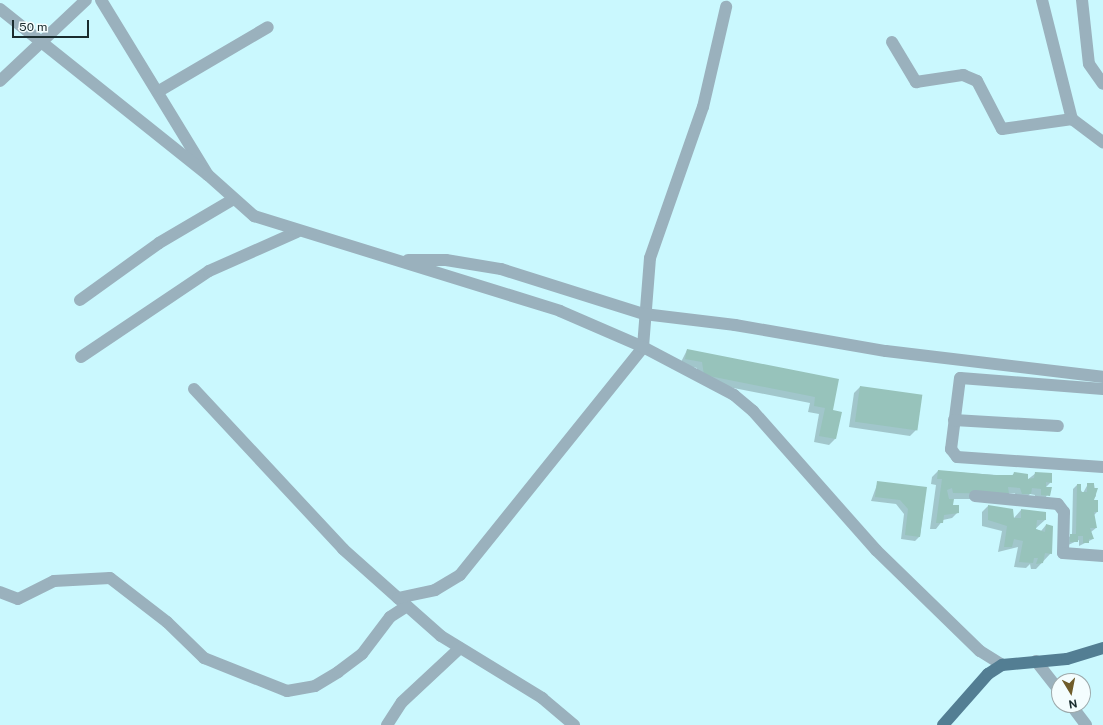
<!DOCTYPE html>
<html>
<head>
<meta charset="utf-8">
<style>
  body { margin:0 }
  #map { position:relative; width:1103px; height:725px; overflow:hidden; background:#caf8fe; font-family:"Public Sans",sans-serif }
  div>[style] { position:absolute }
  .shadow>* { inset:0; background:#0003 }
  .building>* { inset:0; background:#97c3bb; transform-origin:0 0 }
  .minor>* { height:12px; margin:-6px; padding:0 6px; transform-origin:6px; border-radius:6px; background:#9ab1bd }
  .tertiary>* { height:12px; margin:-6px; padding:0 6px; transform-origin:6px; border-radius:6px; background:#9ab1bd }
  .primary>* { height:12px; margin:-6px; padding:0 6px; transform-origin:6px; border-radius:6px; background:#537e93 }
  span { translate:-50% -50%; white-space:nowrap; text-align:center; line-height:1.15; -webkit-text-stroke:3px #f4fdfe; paint-order:stroke }
  .north { position:absolute; left:1051px; top:673px; width:40px; height:40px; box-sizing:border-box; background:#f4fdfe; border:1px solid #9da9ab; border-radius:50%; rotate:170deg; font-size:11px; font-weight:700; line-height:16px; text-align:center; color:#1a2c2e }
  .north::after { content:''; display:block; margin:auto; width:14px; height:18px; background:#6f5c2a; clip-path:polygon(50% 0,100% 100%,50% 72%,0 100%) }
  .scale { position:absolute; left:12px; top:20px; width:77px; height:18px; box-sizing:border-box; border:2px solid #1a2c2e; border-top:0; padding-left:5px; font-size:12px; line-height:14px; white-space:nowrap; color:#1a2c2e; -webkit-text-stroke:3px #f4fdfe; paint-order:stroke }
</style>
</head>
<body>
<div id="map">
  <div class="shadow">
    <i style="clip-path:polygon(687px 350px,838px 380px,832px 411px,835px 439px,829px 445px,814px 442px,819px 414px,808px 412px,810px 403px,698px 381px,697px 368px,680px 364px)"></i>
    <i style="clip-path:polygon(860px 387px,916px 430px,910px 436px,849px 427px,854px 393px)"></i>
    <i style="clip-path:polygon(938px 471px,1011px 476px,1015px 473px,1027px 480px,1036px 473px,1051px 482px,1045px 488px,1051px 488px,1043px 502px,1035px 501px,1035px 495px,1030px 494px,1024px 500px,1016px 499px,1015px 493px,1008px 493px,1002px 499px,953px 499px,952px 507px,958px 512px,952px 518px,943px 520px,936px 529px,930px 529px,936px 485px,931px 484px,932px 477px)"></i>
    <i style="clip-path:polygon(878px 482px,926px 488px,920px 536px,915px 541px,901px 539px,904px 514px,896px 504px,871px 501px)"></i>
    <i style="clip-path:polygon(1088px 484px,1094px 484px,1096px 496px,1092px 501px,1097px 512px,1094px 515px,1096px 528px,1091px 532px,1093px 539px,1079px 546px,1079px 540px,1066px 546px,1066px 539px,1072px 535px,1073px 489px,1077px 485px,1083px 493px)"></i>
    <i style="clip-path:polygon(988px 506px,1013px 519px,1021px 510px,1045px 513px,1045px 520px,1035px 529px,1041px 531px,1046px 525px,1051px 553px,1036px 569px,1031px 569px,1030px 564px,1026px 568px,1014px 567px,1018px 547px,998px 552px,1002px 531px,982px 526px,982px 512px)"></i>
  </div>
  <div class="building">
    <i style="clip-path:polygon(687px 349px,839px 379px,833px 410px,842px 412px,836px 439px,819px 436px,825px 408px,814px 406px,815px 397px,704px 375px,702px 362px,685px 359px)"></i>
    <i style="left:860px;top:386px;width:63px;height:36px;rotate:8deg"></i>
    <i style="clip-path:polygon(938px 470px,994px 475px,1013px 475px,1014px 472px,1028px 474px,1028px 479px,1034px 478px,1035px 472px,1052px 473px,1052px 483px,1046px 482px,1046px 487px,1052px 487px,1050px 496px,1041px 495px,1041px 489px,1032px 488px,1031px 494px,1022px 494px,1020px 488px,1008px 487px,1009px 494px,953px 493px,952px 488px,947px 490px,949px 499px,954px 499px,953px 505px,959px 505px,959px 513px,944px 515px,943px 523px,936px 523px,942px 479px,937px 479px)"></i>
    <i style="clip-path:polygon(877px 481px,927px 487px,920px 537px,905px 535px,908px 509px,900px 500px,875px 497px)"></i>
    <i style="clip-path:polygon(1087px 483px,1094px 483px,1094px 488px,1098px 488px,1094px 500px,1098px 500px,1098px 512px,1094px 512px,1097px 528px,1090px 528px,1094px 539px,1089px 539px,1089px 543px,1083px 543px,1083px 536px,1078px 536px,1078px 542px,1070px 542px,1070px 534px,1076px 534px,1077px 484px,1081px 484px,1081px 492px,1087px 492px)"></i>
    <i style="clip-path:polygon(988px 505px,1013px 509px,1014px 518px,1021px 518px,1021px 509px,1046px 512px,1046px 520px,1037px 520px,1036px 529px,1045px 532px,1046px 524px,1053px 526px,1052px 554px,1045px 553px,1043px 563px,1036px 564px,1038px 558px,1034px 558px,1033px 563px,1019px 562px,1023px 541px,1014px 539px,1012px 547px,1004px 547px,1007px 526px,988px 520px)"></i>
  </div>
  <div class="minor">
    <i style="left:101px;top:0;width:205px;rotate:58.6deg"></i>
    <i style="left:1042px;top:0;width:123px;rotate:75.9deg"></i>
    <i style="left:1082px;top:0;width:64px;rotate:83.8deg"></i>
    <i style="left:1089px;top:64px;width:24px;rotate:55deg"></i>
    <i style="left:892px;top:42px;width:47px;rotate:59deg"></i>
    <i style="left:916px;top:82px;width:48px;rotate:-8.5deg"></i>
    <i style="left:963px;top:75px;width:15px;rotate:23deg"></i>
    <i style="left:977px;top:81px;width:54px;rotate:62.5deg"></i>
    <i style="left:1002px;top:129px;width:71px;rotate:-8.1deg"></i>
    <i style="left:1072px;top:119px;width:39px;rotate:37deg"></i>
    <i style="left:0;top:81px;width:118px;rotate:-43.3deg"></i>
    <i style="left:159px;top:91px;width:126px;rotate:-30.4deg"></i>
    <i style="left:80px;top:300px;width:97px;rotate:-35.8deg"></i>
    <i style="left:159px;top:243px;width:85px;rotate:-30.5deg"></i>
    <i style="left:81px;top:357px;width:154px;rotate:-33.9deg"></i>
    <i style="left:209px;top:271px;width:96px;rotate:-23.9deg"></i>
    <i style="left:194px;top:389px;width:219px;rotate:47deg"></i>
    <i style="left:343px;top:549px;width:74px;rotate:41.7deg"></i>
    <i style="left:398px;top:598px;width:57px;rotate:41.5deg"></i>
    <i style="left:441px;top:636px;width:119px;rotate:31.5deg"></i>
    <i style="left:542px;top:698px;width:42px;rotate:40.2deg"></i>
    <i style="left:1103px;top:389px;width:143px;rotate:-175.6deg"></i>
    <i style="left:960px;top:378px;width:72px;rotate:97.2deg"></i>
    <i style="left:951px;top:449px;width:10px;rotate:53deg"></i>
    <i style="left:957px;top:457px;width:146px;rotate:3.9deg"></i>
    <i style="left:954px;top:420px;width:104px;rotate:3.3deg"></i>
    <i style="left:975px;top:496px;width:83px;rotate:5.5deg"></i>
    <i style="left:1058px;top:504px;width:10px;rotate:53deg"></i>
    <i style="left:1064px;top:512px;width:41px;rotate:91.4deg"></i>
    <i style="left:1063px;top:553px;width:40px;rotate:4.3deg"></i>
    <i style="left:0;top:592px;width:19px;rotate:21deg"></i>
    <i style="left:18px;top:599px;width:40px;rotate:-26.6deg"></i>
    <i style="left:54px;top:581px;width:56px;rotate:-3.1deg"></i>
    <i style="left:110px;top:578px;width:72px;rotate:37.7deg"></i>
    <i style="left:167px;top:622px;width:52px;rotate:44.2deg"></i>
    <i style="left:204px;top:658px;width:89px;rotate:21.7deg"></i>
    <i style="left:287px;top:691px;width:28px;rotate:-10deg"></i>
    <i style="left:315px;top:686px;width:27px;rotate:-31deg"></i>
    <i style="left:338px;top:672px;width:30px;rotate:-37deg"></i>
    <i style="left:362px;top:654px;width:46px;rotate:-52.9deg"></i>
    <i style="left:390px;top:617px;width:20px;rotate:-33deg"></i>
    <i style="left:398px;top:598px;width:38px;rotate:-12deg"></i>
    <i style="left:435px;top:590px;width:29px;rotate:-31deg"></i>
    <i style="left:460px;top:575px;width:292px;rotate:-51.2deg"></i>
    <i style="left:643px;top:347px;width:89px;rotate:-85.5deg"></i>
    <i style="left:650px;top:258px;width:160px;rotate:-70.7deg"></i>
    <i style="left:703px;top:107px;width:103px;rotate:-77deg"></i>
    <i style="left:1036px;top:661px;width:37px;rotate:52deg"></i>
    <i style="left:1071px;top:705px;width:25px;rotate:53deg"></i>
    <i style="left:387px;top:725px;width:27px;rotate:-57deg"></i>
    <i style="left:402px;top:702px;width:79px;rotate:-43deg"></i>
  </div>
  <div class="tertiary">
    <i style="left:0;top:9px;width:266px;rotate:38.6deg"></i>
    <i style="left:208px;top:175px;width:62px;rotate:41.7deg"></i>
    <i style="left:254px;top:216px;width:320px;rotate:17.2deg"></i>
    <i style="left:560px;top:311px;width:90px;rotate:23.4deg"></i>
    <i style="left:643px;top:347px;width:103px;rotate:27.8deg"></i>
    <i style="left:734px;top:395px;width:25px;rotate:40deg"></i>
    <i style="left:753px;top:411px;width:186px;rotate:48.5deg"></i>
    <i style="left:876px;top:550px;width:145px;rotate:44.2deg"></i>
    <i style="left:980px;top:651px;width:26px;rotate:32deg"></i>
    <i style="left:408px;top:260px;width:38px"></i>
    <i style="left:446px;top:260px;width:56px;rotate:9.3deg"></i>
    <i style="left:501px;top:269px;width:150px;rotate:17.5deg"></i>
    <i style="left:644px;top:314px;width:92px;rotate:6.9deg"></i>
    <i style="left:735px;top:325px;width:153px;rotate:9.8deg"></i>
    <i style="left:886px;top:351px;width:219px;rotate:6.8deg"></i>
  </div>
  <div class="primary">
    <i style="left:943px;top:725px;width:68px;rotate:-48.6deg"></i>
    <i style="left:988px;top:674px;width:17px;rotate:-33deg"></i>
    <i style="left:1002px;top:665px;width:65px;rotate:-5.3deg"></i>
    <i style="left:1067px;top:659px;width:38px;rotate:-17deg"></i>
  </div>
  <div class="north">N</div>
  <div class="scale">50 m</div>
</div>
</body>
</html>
